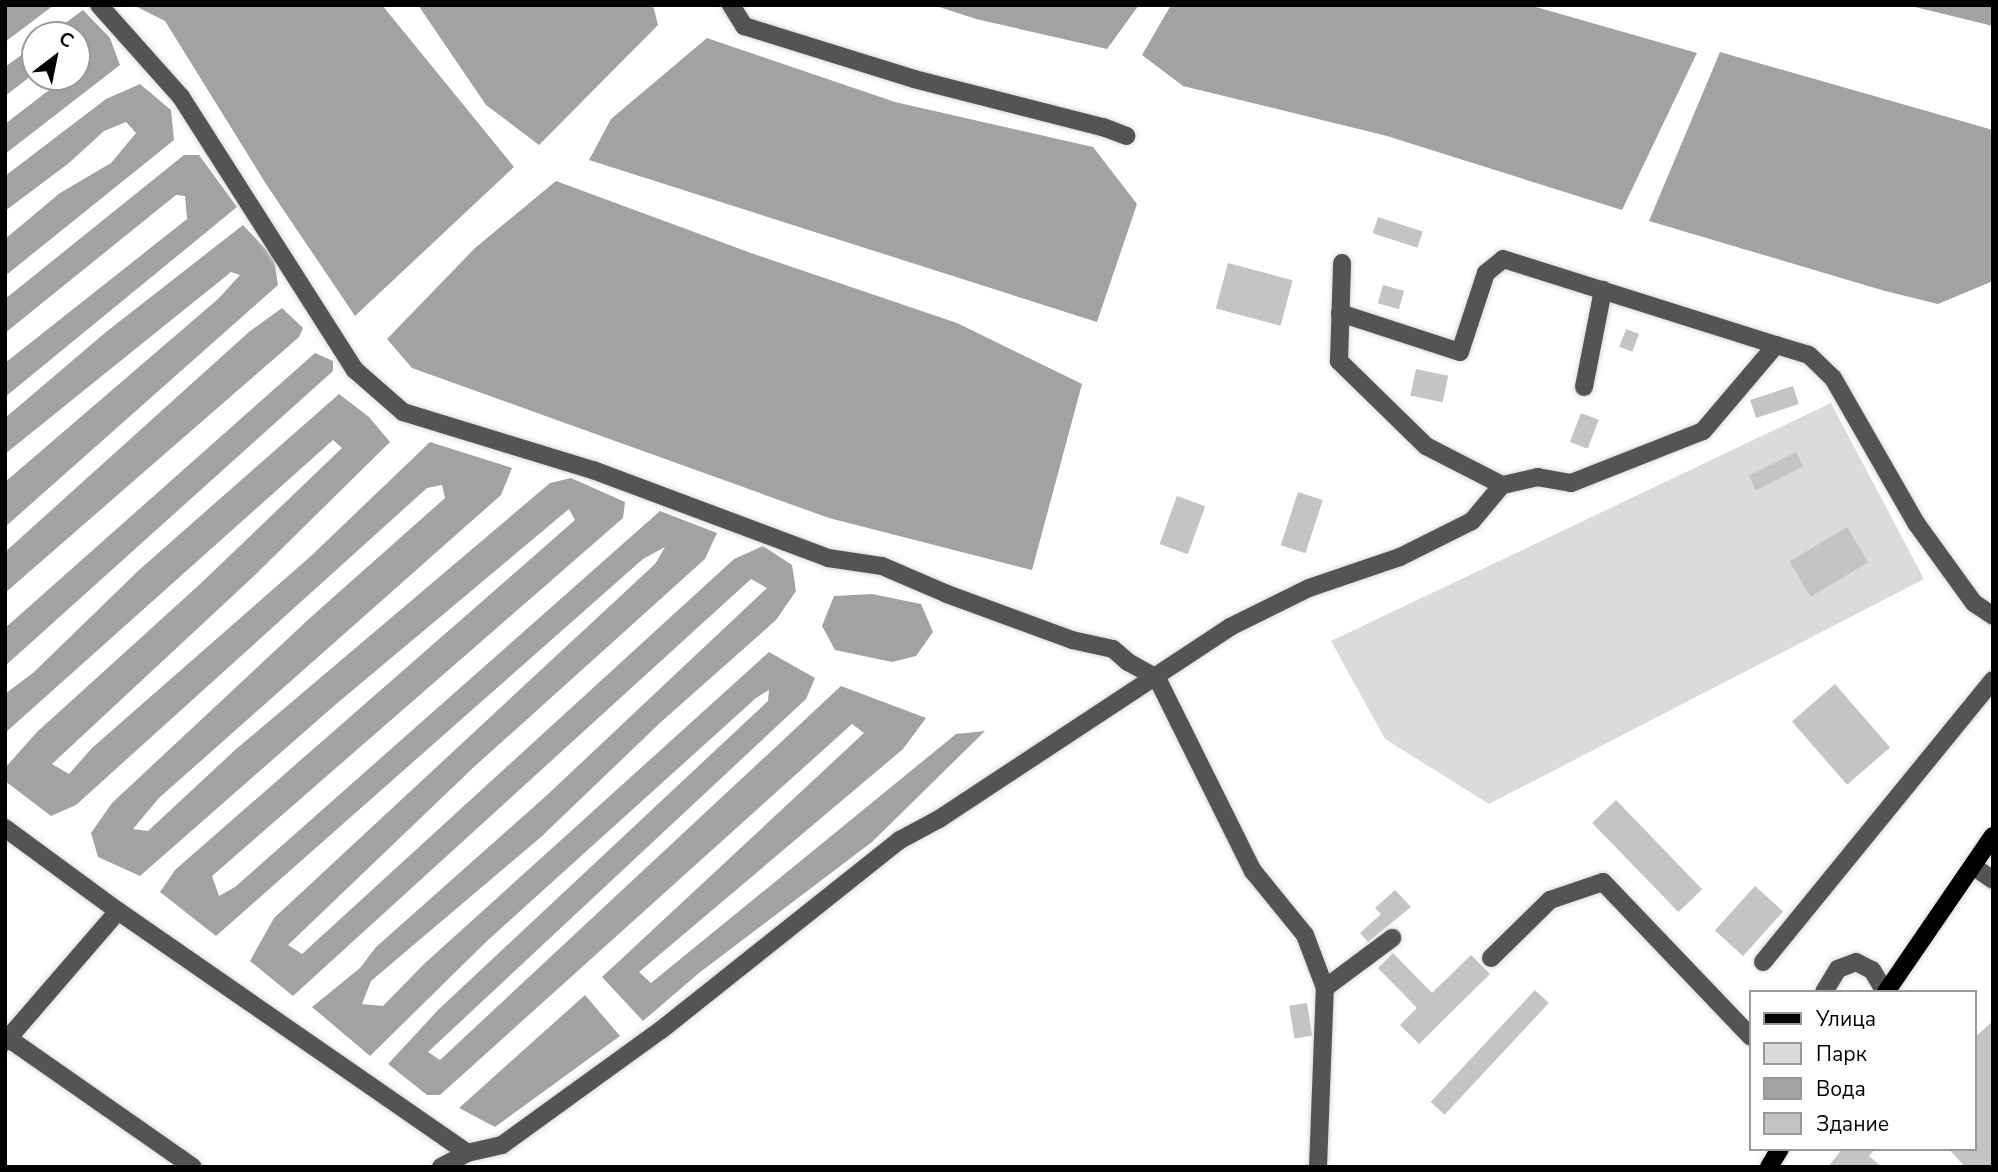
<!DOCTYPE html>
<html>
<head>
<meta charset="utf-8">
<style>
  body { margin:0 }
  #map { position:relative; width:1998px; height:1172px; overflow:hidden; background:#fff; font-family:"Nunito Sans",sans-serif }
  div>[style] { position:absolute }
  .green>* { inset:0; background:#dbdbdb }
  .water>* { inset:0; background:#a2a2a2 }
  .building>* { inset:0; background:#c4c4c4; transform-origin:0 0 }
  .roads { filter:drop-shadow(0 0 2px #dbdbdb) drop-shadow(0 0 2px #dbdbdb) }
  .minor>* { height:18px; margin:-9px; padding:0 9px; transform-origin:9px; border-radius:9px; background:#545454 }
  .major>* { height:18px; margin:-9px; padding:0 9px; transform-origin:9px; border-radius:9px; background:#000 }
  span { translate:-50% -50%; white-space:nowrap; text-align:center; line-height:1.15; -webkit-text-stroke:6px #fff; paint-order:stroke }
  .frame { position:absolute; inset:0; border:7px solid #000; pointer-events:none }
  .legend { position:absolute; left:1749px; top:990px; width:228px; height:161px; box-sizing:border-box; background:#fff; border:2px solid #999; margin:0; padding:9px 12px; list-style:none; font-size:21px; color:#000 }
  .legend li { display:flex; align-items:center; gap:14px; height:35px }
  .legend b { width:35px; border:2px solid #999 }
  .north { position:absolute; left:21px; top:21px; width:70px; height:70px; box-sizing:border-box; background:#fff; border:2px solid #999; border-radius:50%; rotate:32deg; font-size:19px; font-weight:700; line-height:28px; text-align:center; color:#000 }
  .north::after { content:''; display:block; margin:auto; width:24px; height:32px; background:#000; clip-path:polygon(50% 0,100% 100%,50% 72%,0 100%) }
</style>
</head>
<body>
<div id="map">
  <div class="green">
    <i style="clip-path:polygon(1831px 403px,1924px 579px,1489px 804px,1385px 739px,1331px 641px)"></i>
  </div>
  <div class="water">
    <i style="clip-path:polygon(5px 5px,54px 5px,5px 42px)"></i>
    <i style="clip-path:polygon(133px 5px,382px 5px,514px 167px,355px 316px,266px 184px,165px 21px)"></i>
    <i style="clip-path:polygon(418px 5px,653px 5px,658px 25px,539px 145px,486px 105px)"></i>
    <i style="clip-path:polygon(933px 5px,1139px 5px,1107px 49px,976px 19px)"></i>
    <i style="clip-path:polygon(1171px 5px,1529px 5px,1697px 53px,1622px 210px,1387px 136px,1183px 86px,1142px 55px)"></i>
    <i style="clip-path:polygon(1904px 5px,1993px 5px,1993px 26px,1915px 7px)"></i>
    <i style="clip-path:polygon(83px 10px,110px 38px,120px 65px,5px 154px,5px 124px,66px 77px,77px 77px,77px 69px,87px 61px,77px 52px,77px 35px,49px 35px)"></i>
    <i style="clip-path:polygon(707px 38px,895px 102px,1093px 147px,1137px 204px,1097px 322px,589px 160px,611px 119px)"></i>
    <i style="clip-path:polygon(35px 45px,35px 73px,5px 96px,5px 67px)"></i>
    <i style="clip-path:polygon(1720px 52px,1993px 130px,1993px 281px,1938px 304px,1885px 291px,1649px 221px)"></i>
    <i style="clip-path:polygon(140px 84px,171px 110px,174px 140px,5px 276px,5px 239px,60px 193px,111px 163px,136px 133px,126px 122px,104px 131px,69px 163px,5px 211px,5px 176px,106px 99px)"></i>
    <i style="clip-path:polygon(184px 155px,199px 155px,237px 207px,5px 397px,5px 363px,187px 219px,185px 196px,176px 195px,5px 333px,5px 299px)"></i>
    <i style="clip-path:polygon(556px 181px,751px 253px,957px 323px,1082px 384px,1032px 570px,829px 518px,412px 368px,387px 339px,475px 248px)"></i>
    <i style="clip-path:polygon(243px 225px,274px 258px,278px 285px,5px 527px,5px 482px,218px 299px,240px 275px,231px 272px,5px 454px,5px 418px,106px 332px)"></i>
    <i style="clip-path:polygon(282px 308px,303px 328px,299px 337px,5px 593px,5px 552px,250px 331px)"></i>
    <i style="clip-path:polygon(315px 353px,333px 361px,333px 371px,5px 666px,5px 628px)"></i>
    <i style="clip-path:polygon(339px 394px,369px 417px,390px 442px,254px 576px,52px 764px,69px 774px,92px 748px,312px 555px,430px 442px,512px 468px,501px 495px,159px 798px,133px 829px,148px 831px,235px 750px,550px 483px,571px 478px,625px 502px,623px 518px,212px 876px,219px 896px,235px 887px,660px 511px,717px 533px,705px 559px,474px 767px,288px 945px,302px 954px,734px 559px,763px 546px,792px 565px,796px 591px,776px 620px,661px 722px,541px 837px,371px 981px,362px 1004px,383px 1006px,424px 964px,769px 652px,815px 678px,806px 699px,428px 1052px,440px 1060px,841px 686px,926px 718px,903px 749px,639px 972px,651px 983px,956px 734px,985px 731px,872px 842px,699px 973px,643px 1021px,602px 977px,864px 733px,852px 724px,440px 1095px,427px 1095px,388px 1064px,439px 1009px,768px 701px,769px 690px,756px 698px,486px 942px,370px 1056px,312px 1007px,360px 968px,376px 947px,546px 796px,767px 588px,751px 579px,293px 996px,250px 961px,274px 918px,655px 564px,665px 547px,643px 559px,216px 936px,160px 892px,175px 870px,575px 520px,569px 509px,335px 705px,140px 876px,98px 857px,91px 833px,112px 803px,311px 617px,445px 498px,442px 485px,427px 488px,76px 805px,51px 816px,5px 781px,5px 768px,37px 732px,199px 585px,342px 448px,333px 440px,5px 733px,5px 694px,34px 672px,139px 570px)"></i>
    <i style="clip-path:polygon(872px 594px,921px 604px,933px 632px,916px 656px,892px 662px,835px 650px,822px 626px,834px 596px)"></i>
    <i style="clip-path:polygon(585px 995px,620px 1036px,495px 1127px,459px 1108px)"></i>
  </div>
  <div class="building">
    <i style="left:1378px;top:217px;width:47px;height:17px;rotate:18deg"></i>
    <i style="left:1228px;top:263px;width:67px;height:47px;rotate:15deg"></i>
    <i style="left:1383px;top:285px;width:22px;height:19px;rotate:16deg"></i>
    <i style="left:1626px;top:329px;width:14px;height:19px;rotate:21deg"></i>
    <i style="left:1416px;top:369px;width:33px;height:27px;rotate:12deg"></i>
    <i style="left:1793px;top:386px;width:19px;height:45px;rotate:72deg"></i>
    <i style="left:1581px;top:413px;width:19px;height:31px;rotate:21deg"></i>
    <i style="left:1796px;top:452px;width:16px;height:53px;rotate:63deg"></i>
    <i style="left:1298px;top:492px;width:26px;height:56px;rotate:18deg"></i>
    <i style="left:1177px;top:496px;width:30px;height:51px;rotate:20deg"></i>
    <i style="left:1847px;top:527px;width:41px;height:67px;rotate:59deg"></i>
    <i style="left:1835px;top:684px;width:84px;height:57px;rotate:49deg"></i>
    <i style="left:1616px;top:800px;width:124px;height:33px;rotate:46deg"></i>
    <i style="left:1755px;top:886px;width:38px;height:60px;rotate:42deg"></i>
    <i style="clip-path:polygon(1395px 890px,1411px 907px,1368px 942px,1360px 933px,1381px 914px,1375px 908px)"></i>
    <i style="clip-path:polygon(1393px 953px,1432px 993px,1471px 955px,1490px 974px,1419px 1044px,1400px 1025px,1417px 1008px,1378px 968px)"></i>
    <i style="left:1535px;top:990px;width:19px;height:153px;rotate:43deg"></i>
    <i style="left:1307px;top:1003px;width:33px;height:18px;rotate:81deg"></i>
    <i style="clip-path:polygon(1993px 1021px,1993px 1167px,1965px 1167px,1949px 1149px,1975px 1149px,1975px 1037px)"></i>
    <i style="clip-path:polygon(1842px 1149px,1875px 1149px,1869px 1156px,1882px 1167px,1828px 1167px)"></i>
  </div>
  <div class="roads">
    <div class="minor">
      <i style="left:99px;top:5px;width:123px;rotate:48.3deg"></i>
      <i style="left:181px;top:97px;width:324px;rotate:57.5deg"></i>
      <i style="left:355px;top:370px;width:64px;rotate:41.2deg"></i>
      <i style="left:403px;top:412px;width:199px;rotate:17deg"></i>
      <i style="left:593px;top:470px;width:251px;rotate:20.5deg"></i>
      <i style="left:828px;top:558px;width:55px;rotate:8.4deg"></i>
      <i style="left:882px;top:566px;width:71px;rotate:23.3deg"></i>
      <i style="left:947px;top:594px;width:133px;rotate:20.2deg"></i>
      <i style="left:1072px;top:640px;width:42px;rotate:12.4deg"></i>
      <i style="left:1113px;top:649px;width:20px;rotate:41deg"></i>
      <i style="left:1128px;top:662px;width:33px;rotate:29deg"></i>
      <i style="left:1157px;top:678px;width:216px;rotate:63.6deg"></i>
      <i style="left:1253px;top:871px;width:82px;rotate:50.9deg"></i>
      <i style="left:1305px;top:935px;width:57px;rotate:69.3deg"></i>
      <i style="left:731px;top:5px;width:25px;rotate:58deg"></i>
      <i style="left:744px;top:26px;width:178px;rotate:17.3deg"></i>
      <i style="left:914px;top:79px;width:195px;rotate:14.3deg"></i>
      <i style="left:1103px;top:127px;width:25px;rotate:21deg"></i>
      <i style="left:1340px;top:313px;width:126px;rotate:18deg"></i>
      <i style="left:1460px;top:352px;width:83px;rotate:-71.8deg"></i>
      <i style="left:1486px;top:273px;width:22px;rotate:-39deg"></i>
      <i style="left:1503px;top:259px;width:286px;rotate:17.5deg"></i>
      <i style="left:1776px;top:345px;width:113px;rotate:130.3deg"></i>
      <i style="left:1703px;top:431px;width:142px;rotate:158.5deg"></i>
      <i style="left:1571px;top:483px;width:34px;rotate:-170deg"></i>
      <i style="left:1538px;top:477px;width:37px;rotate:167deg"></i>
      <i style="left:1776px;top:345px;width:34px;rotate:17deg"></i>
      <i style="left:1809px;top:355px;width:33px;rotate:44deg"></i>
      <i style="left:1833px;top:378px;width:167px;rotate:60.2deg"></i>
      <i style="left:1916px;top:523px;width:99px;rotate:54.1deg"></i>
      <i style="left:1974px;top:603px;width:23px;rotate:34deg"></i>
      <i style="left:1584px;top:387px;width:99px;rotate:-78.9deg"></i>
      <i style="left:5px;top:828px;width:140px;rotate:36.3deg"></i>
      <i style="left:118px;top:911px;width:425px;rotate:34.7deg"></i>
      <i style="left:1973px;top:866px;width:24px;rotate:35deg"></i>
      <i style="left:1491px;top:958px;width:83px;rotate:-44.5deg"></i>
      <i style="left:1550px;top:900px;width:56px;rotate:-18.8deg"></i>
      <i style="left:1603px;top:882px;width:214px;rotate:46.3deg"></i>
      <i style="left:1763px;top:962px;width:364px;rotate:-50.8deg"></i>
      <i style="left:1824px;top:992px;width:27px;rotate:-59deg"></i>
      <i style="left:1838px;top:969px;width:19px;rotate:-21deg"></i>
      <i style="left:1856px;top:962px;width:18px;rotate:27deg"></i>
      <i style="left:1872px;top:970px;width:26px;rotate:59deg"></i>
      <i style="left:5px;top:1036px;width:229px;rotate:34.9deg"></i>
      <i style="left:5px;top:1042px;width:173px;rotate:-49.2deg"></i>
      <i style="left:441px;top:1167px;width:30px;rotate:-28deg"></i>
      <i style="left:467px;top:1153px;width:36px;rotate:-13deg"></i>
      <i style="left:502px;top:1145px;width:196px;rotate:-35.9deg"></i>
      <i style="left:661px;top:1030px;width:305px;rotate:-38.5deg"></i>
      <i style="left:900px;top:840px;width:44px;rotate:-28.3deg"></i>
      <i style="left:939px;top:819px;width:349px;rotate:-33.4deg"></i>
      <i style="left:1230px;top:627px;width:88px;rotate:-26.3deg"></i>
      <i style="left:1309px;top:588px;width:96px;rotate:-18.8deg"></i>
      <i style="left:1400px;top:557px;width:80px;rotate:-26.6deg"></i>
      <i style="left:1472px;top:521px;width:47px;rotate:-50.2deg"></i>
      <i style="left:1502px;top:485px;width:85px;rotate:-152.8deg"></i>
      <i style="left:1426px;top:446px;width:122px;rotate:-135.7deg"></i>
      <i style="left:1339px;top:361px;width:98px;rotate:-88.2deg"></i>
      <i style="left:1318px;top:1167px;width:179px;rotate:-87.8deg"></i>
      <i style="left:1325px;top:988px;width:84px;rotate:-36.7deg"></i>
    </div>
    <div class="major">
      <i style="left:1886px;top:992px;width:189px;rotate:-55.6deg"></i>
      <i style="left:1769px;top:1167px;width:21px;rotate:-59deg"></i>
    </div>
  </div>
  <div class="frame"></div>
  <ul class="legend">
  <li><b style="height:9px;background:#000"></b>Улица</li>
  <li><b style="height:19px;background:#dbdbdb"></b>Парк</li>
  <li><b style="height:19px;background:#a2a2a2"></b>Вода</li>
  <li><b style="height:19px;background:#c4c4c4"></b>Здание</li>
  </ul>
  <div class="north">С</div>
</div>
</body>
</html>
